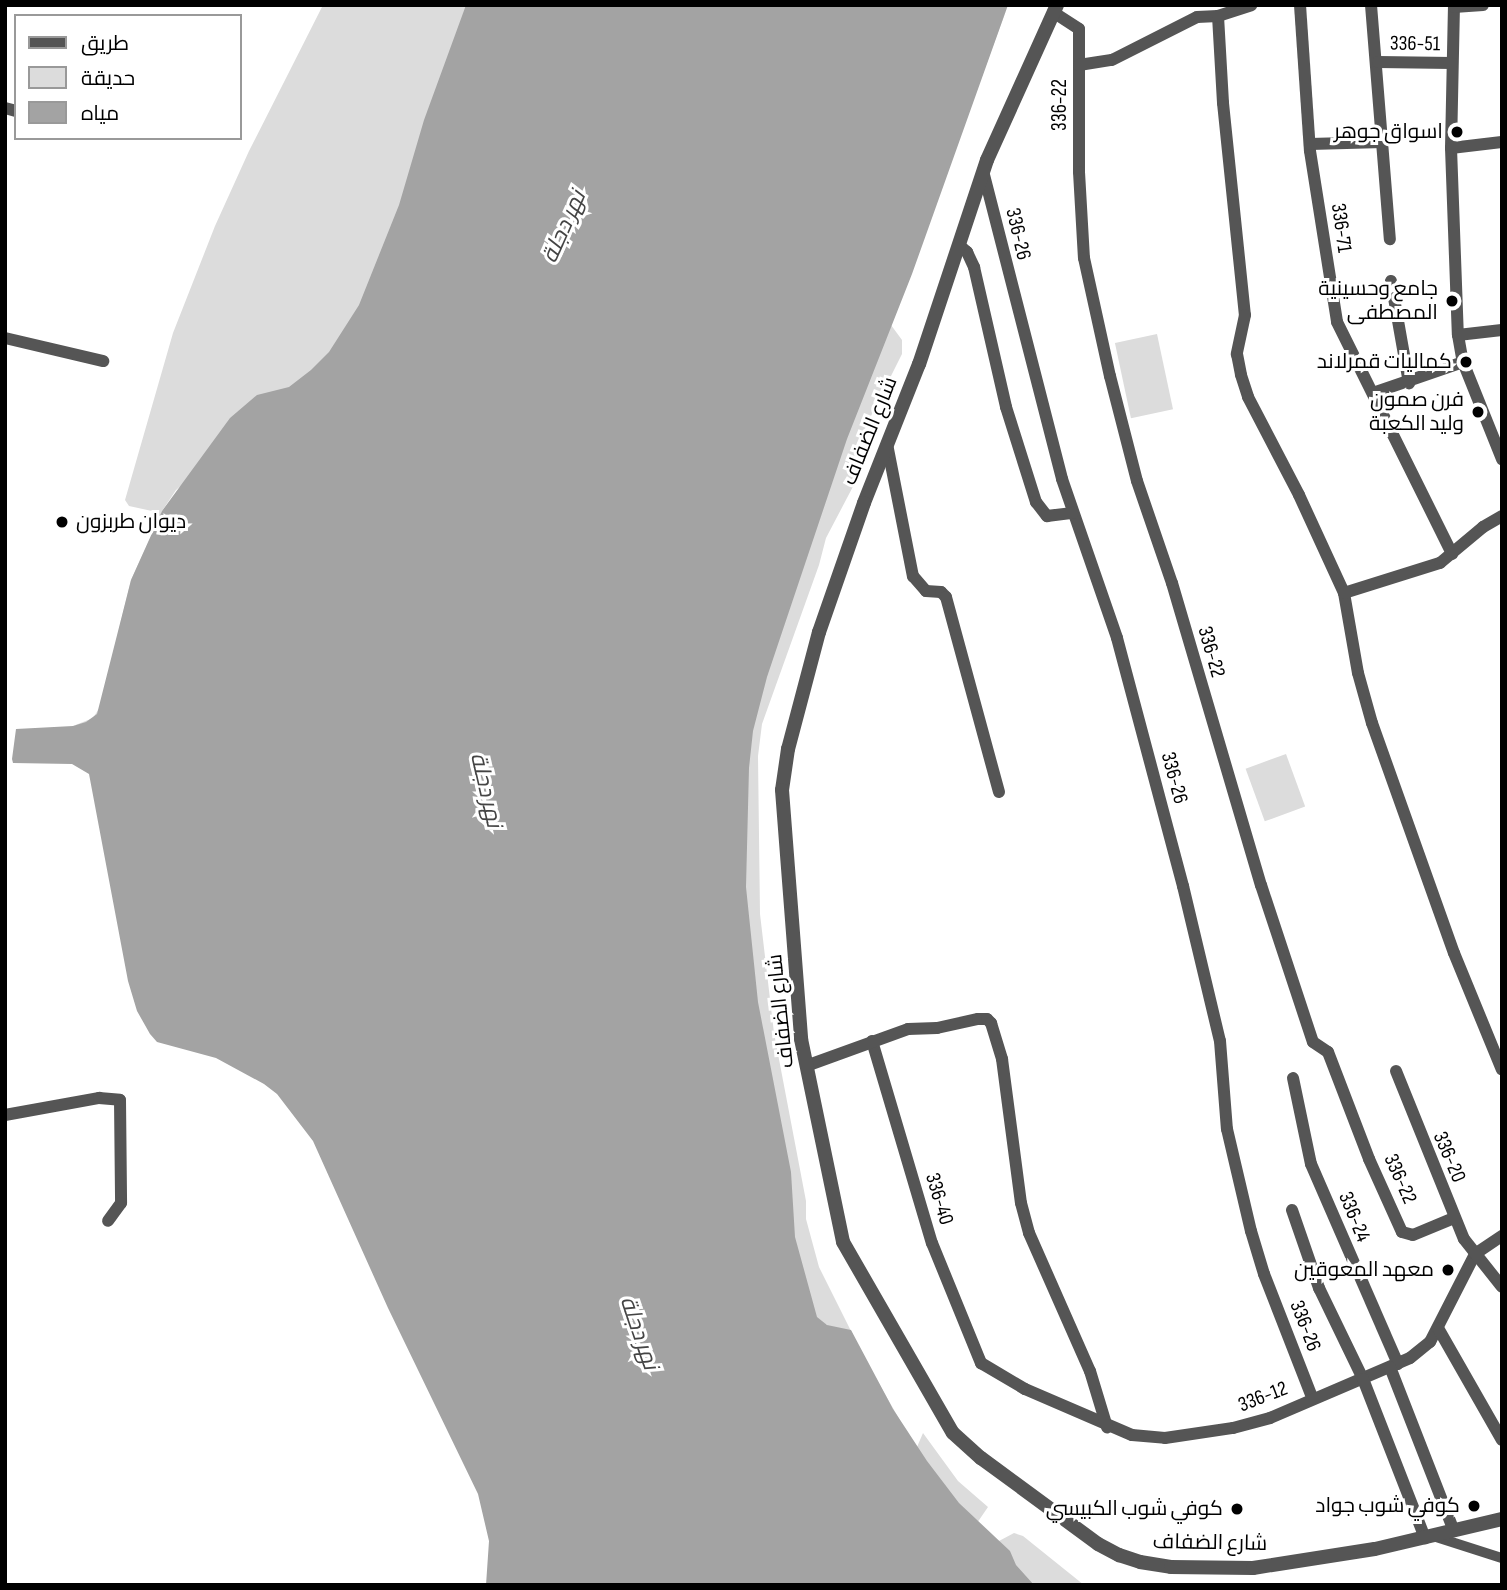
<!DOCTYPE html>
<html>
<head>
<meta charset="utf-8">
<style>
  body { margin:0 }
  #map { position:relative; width:1507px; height:1590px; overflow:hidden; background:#fff; font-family:"Sofia Sans Condensed",Cairo,sans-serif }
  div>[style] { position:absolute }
  .green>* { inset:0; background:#dcdcdc; transform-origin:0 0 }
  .water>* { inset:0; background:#a3a3a3 }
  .pedestrian>* { height:10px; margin:-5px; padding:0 5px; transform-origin:5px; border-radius:5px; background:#555 }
  .minor>* { height:12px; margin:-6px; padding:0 6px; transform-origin:6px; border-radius:6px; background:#555 }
  .tertiary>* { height:14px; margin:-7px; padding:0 7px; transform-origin:7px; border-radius:7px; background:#555 }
  .dots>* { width:19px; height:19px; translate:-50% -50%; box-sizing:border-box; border:4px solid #fff; border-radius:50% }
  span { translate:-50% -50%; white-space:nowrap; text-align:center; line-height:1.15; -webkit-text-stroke:6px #fff; paint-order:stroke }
  .street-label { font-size:21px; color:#000 }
  .poi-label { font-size:21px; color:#000 }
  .right { translate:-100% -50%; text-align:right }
  .left { translate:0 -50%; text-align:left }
  .water-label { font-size:23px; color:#444; font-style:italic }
  .frame { position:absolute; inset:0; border:7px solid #000; pointer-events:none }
  .legend { position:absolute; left:14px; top:14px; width:228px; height:126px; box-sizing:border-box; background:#fff; border:2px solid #999; margin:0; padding:9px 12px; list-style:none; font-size:21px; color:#000 }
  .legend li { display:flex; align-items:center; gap:14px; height:35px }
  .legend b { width:35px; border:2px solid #999 }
</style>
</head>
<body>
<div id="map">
  <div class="green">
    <i style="clip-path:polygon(323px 5px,515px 5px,418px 190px,346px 342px,176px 490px,162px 511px,106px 710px,93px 723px,73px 726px,93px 718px,100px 707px,131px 580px,160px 517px,152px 511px,129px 506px,125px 500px,173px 333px,215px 226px,249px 151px)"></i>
    <i style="clip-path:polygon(1008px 5px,891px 325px,902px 340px,902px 354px,866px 426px,858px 453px,858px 477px,826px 538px,819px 565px,762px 724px,758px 756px,760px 914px,774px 1033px,806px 1201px,806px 1219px,819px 1267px,865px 1359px,910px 1438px,917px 1447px,923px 1433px,958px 1481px,988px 1507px,975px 1526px,960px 1538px,827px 1325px,819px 1321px,812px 1323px,746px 1040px,741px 734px,920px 232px)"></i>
    <i style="left:1157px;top:334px;width:77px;height:43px;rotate:78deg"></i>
    <i style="left:1286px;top:754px;width:56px;height:43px;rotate:70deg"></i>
    <i style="clip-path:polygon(1014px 1533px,1023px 1536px,1084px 1585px,1006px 1585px,1000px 1562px,999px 1541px)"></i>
  </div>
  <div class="water">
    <i style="clip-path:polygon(466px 5px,1008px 5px,912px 274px,847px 439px,767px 677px,753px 731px,749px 768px,746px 887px,758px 1002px,791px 1172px,795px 1237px,817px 1317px,827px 1325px,851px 1330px,893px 1409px,927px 1461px,959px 1503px,1010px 1551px,1016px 1565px,1034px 1585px,486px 1585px,489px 1541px,478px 1494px,388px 1308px,313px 1141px,277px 1094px,264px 1084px,216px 1058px,157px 1042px,150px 1034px,137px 1011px,128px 981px,89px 774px,72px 764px,13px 763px,12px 759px,16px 729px,73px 726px,86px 722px,97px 714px,131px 580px,162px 511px,230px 418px,257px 395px,289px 387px,311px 370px,329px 352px,359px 305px,399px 205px,424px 120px)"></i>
  </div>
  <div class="pedestrian">
    <i style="left:1433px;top:1536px;width:72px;rotate:17.7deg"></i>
  </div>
  <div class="minor">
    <i style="left:1300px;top:5px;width:146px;rotate:86.1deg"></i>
    <i style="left:1310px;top:151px;width:173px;rotate:81deg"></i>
    <i style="left:1337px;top:322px;width:259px;rotate:63.6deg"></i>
    <i style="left:1371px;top:5px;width:235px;rotate:85.4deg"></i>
    <i style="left:1454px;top:5px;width:143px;rotate:91.2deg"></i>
    <i style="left:1451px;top:148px;width:187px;rotate:87.9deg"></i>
    <i style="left:1458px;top:335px;width:27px;rotate:80deg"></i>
    <i style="left:1463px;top:362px;width:105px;rotate:68.1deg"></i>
    <i style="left:1454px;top:7px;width:29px;rotate:-4deg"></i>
    <i style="left:1053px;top:12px;width:31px;rotate:33deg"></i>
    <i style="left:1079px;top:29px;width:143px;rotate:90deg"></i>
    <i style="left:1079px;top:172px;width:86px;rotate:86.7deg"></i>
    <i style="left:1084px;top:258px;width:121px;rotate:77.6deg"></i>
    <i style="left:1110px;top:376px;width:108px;rotate:75.6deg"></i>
    <i style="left:1137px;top:481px;width:108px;rotate:71.1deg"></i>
    <i style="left:1172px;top:583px;width:315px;rotate:73.6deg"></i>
    <i style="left:1261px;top:885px;width:165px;rotate:71.7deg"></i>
    <i style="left:1313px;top:1042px;width:18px;rotate:34deg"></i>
    <i style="left:1328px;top:1052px;width:115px;rotate:69deg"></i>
    <i style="left:1369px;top:1159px;width:80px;rotate:65.7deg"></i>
    <i style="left:1402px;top:1232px;width:11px;rotate:15deg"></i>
    <i style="left:1413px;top:1235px;width:44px;rotate:-22.5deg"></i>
    <i style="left:1218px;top:16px;width:87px;rotate:86.7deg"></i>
    <i style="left:1223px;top:103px;width:213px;rotate:84.1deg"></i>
    <i style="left:1245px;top:315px;width:40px;rotate:102deg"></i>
    <i style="left:1237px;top:354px;width:21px;rotate:79deg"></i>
    <i style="left:1241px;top:375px;width:23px;rotate:72deg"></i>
    <i style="left:1248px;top:397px;width:110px;rotate:62.5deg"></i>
    <i style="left:1299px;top:495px;width:108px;rotate:65.3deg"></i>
    <i style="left:1344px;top:593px;width:81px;rotate:80.1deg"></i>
    <i style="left:1358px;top:673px;width:52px;rotate:74.4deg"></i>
    <i style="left:1372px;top:723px;width:244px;rotate:70.4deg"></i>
    <i style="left:1454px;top:953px;width:126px;rotate:67.7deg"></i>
    <i style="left:1378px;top:62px;width:74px;rotate:0.8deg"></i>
    <i style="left:1079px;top:65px;width:33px;rotate:-9deg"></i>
    <i style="left:1112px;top:60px;width:95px;rotate:-26.8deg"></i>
    <i style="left:1197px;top:17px;width:21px;rotate:-3deg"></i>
    <i style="left:1218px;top:16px;width:35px;rotate:-18deg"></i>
    <i style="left:5px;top:108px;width:11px;rotate:15deg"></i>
    <i style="left:1310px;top:144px;width:73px;rotate:-1.6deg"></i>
    <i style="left:1451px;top:148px;width:51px;rotate:-6.7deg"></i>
    <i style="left:983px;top:171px;width:318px;rotate:75.6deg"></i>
    <i style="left:1062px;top:479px;width:168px;rotate:70.9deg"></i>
    <i style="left:1117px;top:638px;width:257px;rotate:75.1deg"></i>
    <i style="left:1183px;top:886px;width:159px;rotate:76.6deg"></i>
    <i style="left:1220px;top:1041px;width:88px;rotate:85.5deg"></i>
    <i style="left:1227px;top:1129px;width:105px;rotate:76.8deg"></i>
    <i style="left:1251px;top:1231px;width:45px;rotate:73.2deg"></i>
    <i style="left:1264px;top:1274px;width:132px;rotate:68.7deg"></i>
    <i style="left:959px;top:245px;width:11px;rotate:41deg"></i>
    <i style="left:967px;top:252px;width:17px;rotate:65deg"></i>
    <i style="left:974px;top:267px;width:144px;rotate:77.1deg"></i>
    <i style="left:1006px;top:407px;width:100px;rotate:72.5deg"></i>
    <i style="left:1036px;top:502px;width:18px;rotate:52deg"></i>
    <i style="left:1047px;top:516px;width:26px;rotate:-7deg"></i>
    <i style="left:1391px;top:281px;width:104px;rotate:80deg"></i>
    <i style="left:1458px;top:335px;width:44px;rotate:-6.5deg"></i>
    <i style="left:5px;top:338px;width:101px;rotate:13.2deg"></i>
    <i style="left:1373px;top:393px;width:95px;rotate:-19deg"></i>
    <i style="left:887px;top:444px;width:135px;rotate:78.9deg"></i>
    <i style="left:913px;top:576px;width:20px;rotate:49deg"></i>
    <i style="left:926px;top:591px;width:15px;rotate:4deg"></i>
    <i style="left:941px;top:592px;width:7px;rotate:45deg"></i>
    <i style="left:946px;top:597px;width:202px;rotate:74.8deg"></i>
    <i style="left:1344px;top:593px;width:101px;rotate:-17.4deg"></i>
    <i style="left:1440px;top:563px;width:56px;rotate:-39.9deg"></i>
    <i style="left:1483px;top:527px;width:22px;rotate:-30deg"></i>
    <i style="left:872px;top:1041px;width:211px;rotate:73.5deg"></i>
    <i style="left:932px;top:1243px;width:130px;rotate:67.8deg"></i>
    <i style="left:981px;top:1363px;width:51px;rotate:30.6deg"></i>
    <i style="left:1025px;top:1389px;width:116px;rotate:23.3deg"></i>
    <i style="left:1132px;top:1435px;width:33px;rotate:5deg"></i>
    <i style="left:1165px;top:1438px;width:69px;rotate:-8.4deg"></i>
    <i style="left:1233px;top:1428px;width:38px;rotate:-15deg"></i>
    <i style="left:1270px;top:1418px;width:152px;rotate:-23.2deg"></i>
    <i style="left:1410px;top:1358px;width:26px;rotate:-39deg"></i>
    <i style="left:1430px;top:1342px;width:99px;rotate:-62.9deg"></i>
    <i style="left:1475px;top:1254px;width:32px;rotate:-34deg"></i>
    <i style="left:806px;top:1066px;width:109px;rotate:-19.9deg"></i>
    <i style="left:908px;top:1029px;width:29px;rotate:-2deg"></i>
    <i style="left:937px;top:1028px;width:42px;rotate:-12.4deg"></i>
    <i style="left:978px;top:1019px;width:9px"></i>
    <i style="left:987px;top:1019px;width:6px;rotate:45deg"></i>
    <i style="left:991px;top:1023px;width:38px;rotate:73deg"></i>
    <i style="left:1002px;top:1059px;width:145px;rotate:82.5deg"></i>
    <i style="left:1021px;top:1203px;width:31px;rotate:75deg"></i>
    <i style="left:1029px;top:1233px;width:151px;rotate:66.2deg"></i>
    <i style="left:1090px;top:1371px;width:59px;rotate:73.1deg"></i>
    <i style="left:1396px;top:1071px;width:181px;rotate:68deg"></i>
    <i style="left:1464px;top:1239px;width:61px;rotate:51.6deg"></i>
    <i style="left:1293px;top:1078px;width:88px;rotate:78.2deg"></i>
    <i style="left:1311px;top:1164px;width:218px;rotate:66.5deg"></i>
    <i style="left:5px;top:1115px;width:96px;rotate:-10.3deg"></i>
    <i style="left:99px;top:1098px;width:21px;rotate:5deg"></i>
    <i style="left:120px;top:1100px;width:103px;rotate:89.4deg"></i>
    <i style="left:121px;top:1203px;width:22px;rotate:126deg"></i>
    <i style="left:1292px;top:1210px;width:83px;rotate:70.9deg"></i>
    <i style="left:1319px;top:1288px;width:101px;rotate:64.2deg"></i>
    <i style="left:1363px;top:1379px;width:171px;rotate:68.7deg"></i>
    <i style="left:1438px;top:1328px;width:129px;rotate:60.3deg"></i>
    <i style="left:1390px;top:1367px;width:176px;rotate:68.7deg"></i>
  </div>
  <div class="tertiary">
    <i style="left:1057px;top:5px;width:170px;rotate:114.3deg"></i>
    <i style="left:987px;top:160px;width:215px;rotate:108.4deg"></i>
    <i style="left:919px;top:364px;width:149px;rotate:111.6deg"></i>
    <i style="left:864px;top:503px;width:137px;rotate:109.2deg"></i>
    <i style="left:819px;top:632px;width:121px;rotate:104.8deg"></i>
    <i style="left:788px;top:749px;width:41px;rotate:98.3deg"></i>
    <i style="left:782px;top:790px;width:250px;rotate:85.6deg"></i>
    <i style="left:801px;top:1039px;width:207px;rotate:78.3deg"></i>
    <i style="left:843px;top:1242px;width:220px;rotate:60.1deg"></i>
    <i style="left:953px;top:1433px;width:38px;rotate:42deg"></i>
    <i style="left:981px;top:1458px;width:145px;rotate:36.3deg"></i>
    <i style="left:1098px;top:1544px;width:24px;rotate:28deg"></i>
    <i style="left:1119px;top:1555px;width:22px;rotate:18deg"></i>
    <i style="left:1140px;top:1562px;width:31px;rotate:9deg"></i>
    <i style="left:1171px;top:1567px;width:82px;rotate:0.7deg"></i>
    <i style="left:1253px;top:1568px;width:123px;rotate:-8.9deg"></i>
    <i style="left:1375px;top:1549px;width:130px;rotate:-13.3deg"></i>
  </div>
  <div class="dots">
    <i style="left:1457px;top:132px;background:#000"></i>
    <i style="left:1452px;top:301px;background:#000"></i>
    <i style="left:1466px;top:362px;background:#000"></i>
    <i style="left:1478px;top:412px;background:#000"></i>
    <i style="left:62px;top:522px;background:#000"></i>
    <i style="left:1448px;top:1270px;background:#000"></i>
    <i style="left:1474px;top:1506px;background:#000"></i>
    <i style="left:1237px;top:1509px;background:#000"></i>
  </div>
  <div class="street-label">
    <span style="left:1415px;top:44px;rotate:1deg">336-51</span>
    <span style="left:1060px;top:105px;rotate:-90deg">336-22</span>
    <span style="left:1341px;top:228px;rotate:82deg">336-71</span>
    <span style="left:1018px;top:234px;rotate:77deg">336-26</span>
    <span style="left:870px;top:431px;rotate:-68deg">شارع الضفاف</span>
    <span style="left:1211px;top:652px;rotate:74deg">336-22</span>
    <span style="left:1174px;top:778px;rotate:75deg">336-26</span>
    <span style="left:781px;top:1011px;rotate:-96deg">شارع الضفاف</span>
    <span style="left:1449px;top:1157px;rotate:67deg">336-20</span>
    <span style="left:1400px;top:1179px;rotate:66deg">336-22</span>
    <span style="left:939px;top:1199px;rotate:73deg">336-40</span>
    <span style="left:1354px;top:1217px;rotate:68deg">336-24</span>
    <span style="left:1305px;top:1326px;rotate:69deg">336-26</span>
    <span style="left:1263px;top:1397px;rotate:-21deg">336-12</span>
    <span style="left:1210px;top:1543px;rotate:1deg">شارع الضفاف</span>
  </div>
  <div class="poi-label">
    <span class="right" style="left:1443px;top:132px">اسواق جوهر</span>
    <span class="right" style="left:1438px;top:301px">جامع وحسينية<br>المصطفى</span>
    <span class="right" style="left:1452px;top:362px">كماليات قمرلاند</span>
    <span class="right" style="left:1464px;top:412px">فرن صمون<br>وليد الكعبة</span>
    <span class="left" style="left:76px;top:522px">ديوان طربزون</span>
    <span class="right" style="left:1434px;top:1270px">معهد المعوقين</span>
    <span class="right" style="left:1460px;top:1506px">كوفي شوب جواد</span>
    <span class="right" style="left:1223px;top:1509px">كوفي شوب الكبيسي</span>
  </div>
  <div class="water-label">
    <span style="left:564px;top:227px;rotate:-66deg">نهر دجلة</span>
    <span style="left:486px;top:790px;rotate:77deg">نهر دجلة</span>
    <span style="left:639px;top:1333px;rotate:71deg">نهر دجلة</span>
  </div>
  <div class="frame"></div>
  <ul class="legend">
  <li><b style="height:9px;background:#555"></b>طريق</li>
  <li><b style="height:19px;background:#dcdcdc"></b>حديقة</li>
  <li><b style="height:19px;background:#a3a3a3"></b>مياه</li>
  </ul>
</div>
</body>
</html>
